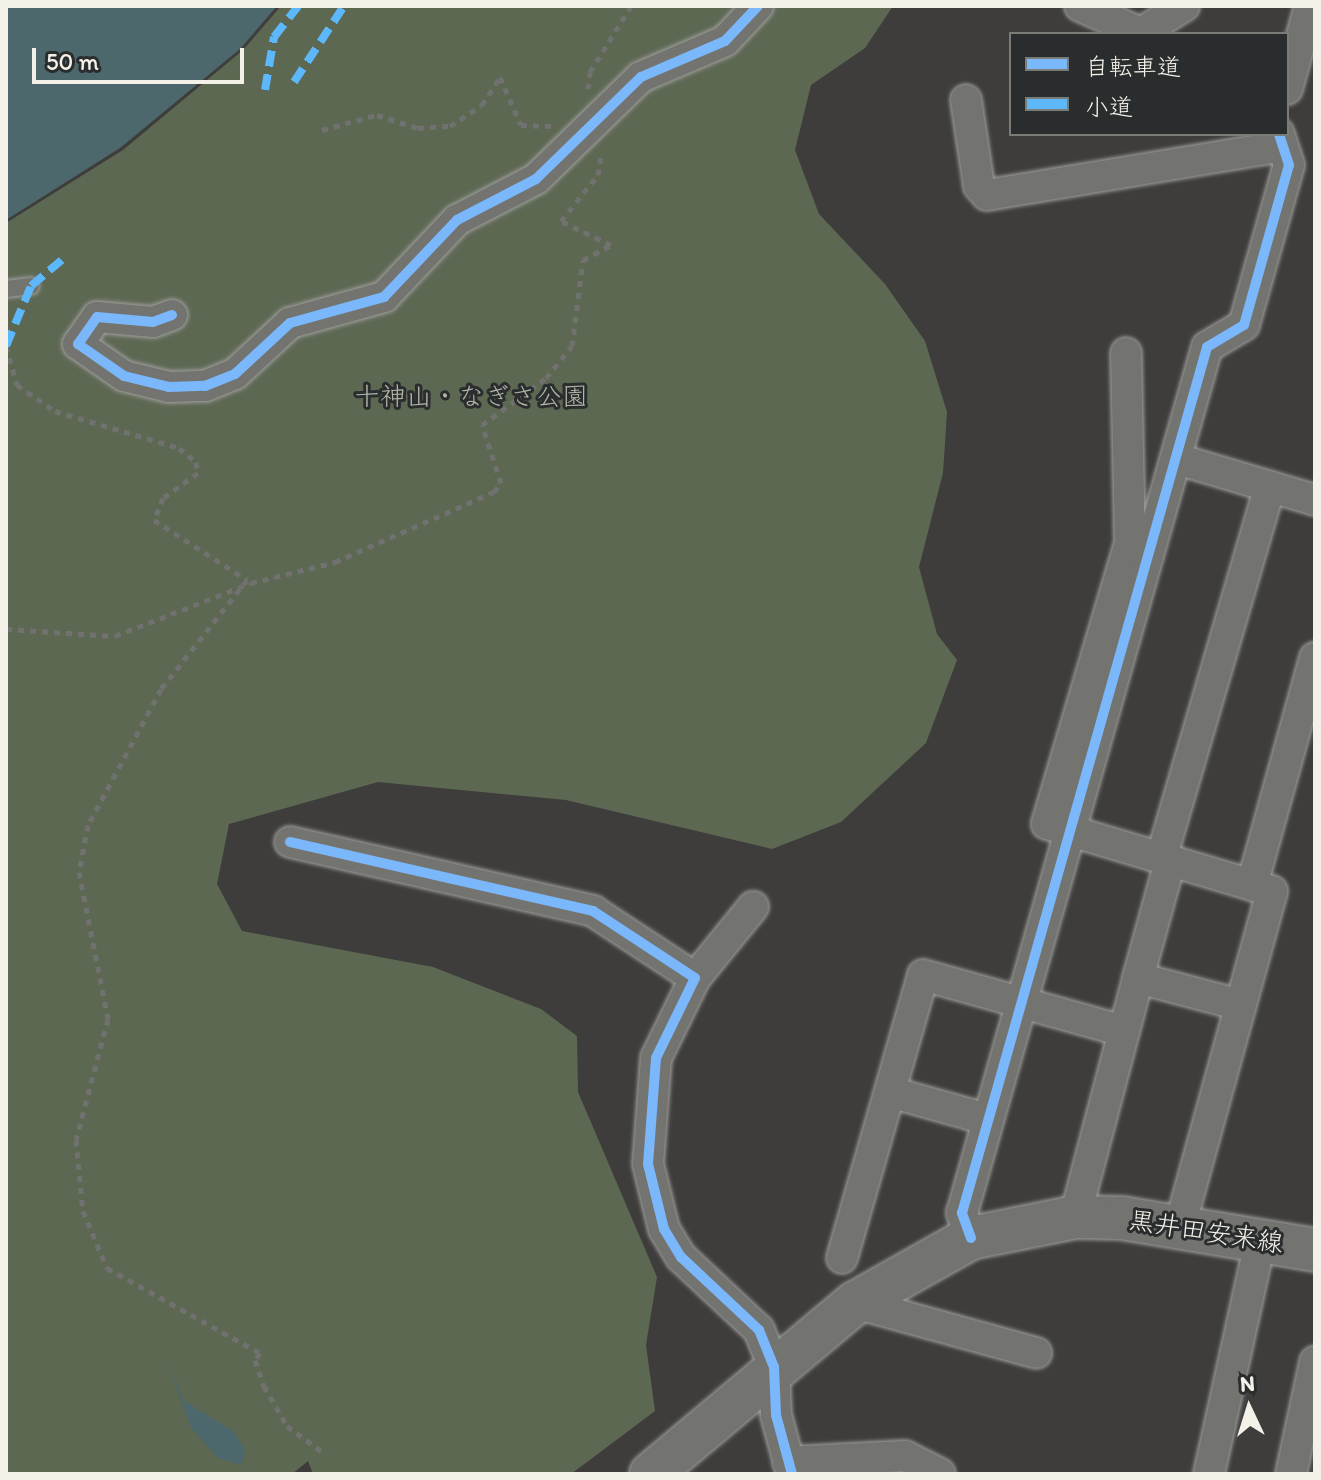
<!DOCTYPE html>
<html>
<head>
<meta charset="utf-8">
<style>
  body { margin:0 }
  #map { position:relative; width:1321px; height:1480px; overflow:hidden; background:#3e3d3c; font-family:Itim,"Klee One",sans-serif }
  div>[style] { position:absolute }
  .green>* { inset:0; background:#5d6853 }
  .water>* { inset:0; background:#4d686c }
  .path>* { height:5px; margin-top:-2.5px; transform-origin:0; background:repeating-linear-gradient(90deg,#717170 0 6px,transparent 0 12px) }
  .roads { filter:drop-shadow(0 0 2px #a09f9d) drop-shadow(0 0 2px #a09f9d) }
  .lane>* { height:16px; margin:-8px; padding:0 8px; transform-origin:8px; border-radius:8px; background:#737370 }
  .street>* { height:30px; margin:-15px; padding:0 15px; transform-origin:15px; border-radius:15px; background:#737370 }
  .secondary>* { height:42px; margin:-21px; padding:0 21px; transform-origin:21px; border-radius:21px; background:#737370 }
  .quiet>* { height:8px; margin-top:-4px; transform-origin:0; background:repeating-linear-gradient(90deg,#5cb8fa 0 16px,transparent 0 24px) }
  .cycleway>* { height:10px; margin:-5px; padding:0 5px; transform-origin:5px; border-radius:5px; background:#7ab7fb }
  span { translate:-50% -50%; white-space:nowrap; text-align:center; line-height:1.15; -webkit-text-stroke:6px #2a2d2e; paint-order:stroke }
  .park-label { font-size:26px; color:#b2b6a7 }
  .street-label { font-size:26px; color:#f4f1e8 }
  .frame { position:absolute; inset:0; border:8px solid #f4f1e8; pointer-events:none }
  .legend { position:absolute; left:1009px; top:32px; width:280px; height:104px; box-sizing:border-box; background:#2a2d2e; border:2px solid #7b7b78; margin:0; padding:10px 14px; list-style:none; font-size:24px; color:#f4f1e8 }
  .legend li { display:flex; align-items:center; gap:16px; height:40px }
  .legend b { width:40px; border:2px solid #7b7b78 }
  .north { position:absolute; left:1209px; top:1368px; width:80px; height:80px; -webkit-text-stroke:6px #2a2d2e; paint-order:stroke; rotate:356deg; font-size:22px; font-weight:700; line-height:32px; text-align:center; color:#f4f1e8 }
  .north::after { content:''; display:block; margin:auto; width:28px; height:36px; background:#f4f1e8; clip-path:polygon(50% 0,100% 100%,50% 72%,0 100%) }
  .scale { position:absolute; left:32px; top:48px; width:212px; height:36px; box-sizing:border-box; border:4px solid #f4f1e8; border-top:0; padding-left:10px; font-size:24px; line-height:28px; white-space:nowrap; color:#f4f1e8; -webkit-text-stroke:6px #2a2d2e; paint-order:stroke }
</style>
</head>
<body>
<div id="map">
  <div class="green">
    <i style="clip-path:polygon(281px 6px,893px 6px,865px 48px,811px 85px,795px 150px,819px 214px,885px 284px,925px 341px,947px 412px,943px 473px,919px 567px,937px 634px,957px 660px,926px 743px,841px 822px,772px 849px,566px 800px,378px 782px,229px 824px,217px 884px,242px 931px,433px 967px,541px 1009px,577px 1036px,578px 1092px,657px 1277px,646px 1345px,655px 1411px,571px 1474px,313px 1474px,308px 1461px,292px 1474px,6px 1474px,6px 223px,123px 150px,243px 50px)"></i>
  </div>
  <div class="water">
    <i style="clip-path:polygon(6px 6px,277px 6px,240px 49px,120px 148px,6px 220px)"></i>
    <i style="clip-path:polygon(168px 1364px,184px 1401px,233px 1431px,245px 1450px,241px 1465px,218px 1458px,191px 1428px)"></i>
  </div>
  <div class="path">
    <i style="left:588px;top:89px;width:17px;rotate:-83deg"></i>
    <i style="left:590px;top:72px;width:78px;rotate:-58.2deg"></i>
    <i style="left:322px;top:130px;width:57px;rotate:-15.3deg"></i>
    <i style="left:377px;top:115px;width:43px;rotate:17.6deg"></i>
    <i style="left:418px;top:128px;width:32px;rotate:-4deg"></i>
    <i style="left:450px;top:126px;width:38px;rotate:-33deg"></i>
    <i style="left:482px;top:105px;width:33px;rotate:-57deg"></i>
    <i style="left:500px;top:77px;width:52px;rotate:66.4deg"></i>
    <i style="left:521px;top:125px;width:30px;rotate:2deg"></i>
    <i style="left:6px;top:346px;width:41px;rotate:74.2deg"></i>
    <i style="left:17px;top:385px;width:46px;rotate:34.4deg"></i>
    <i style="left:55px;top:411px;width:129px;rotate:16.6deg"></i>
    <i style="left:179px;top:448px;width:22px;rotate:39deg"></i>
    <i style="left:196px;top:462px;width:11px;rotate:80deg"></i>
    <i style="left:198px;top:473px;width:43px;rotate:144.5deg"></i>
    <i style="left:163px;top:498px;width:24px;rotate:112deg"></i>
    <i style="left:154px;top:520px;width:111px;rotate:32.8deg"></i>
    <i style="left:247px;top:580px;width:139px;rotate:128.3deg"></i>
    <i style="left:161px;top:689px;width:154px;rotate:118.2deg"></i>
    <i style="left:88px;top:825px;width:48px;rotate:100.8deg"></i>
    <i style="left:79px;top:872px;width:150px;rotate:78.8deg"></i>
    <i style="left:108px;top:1019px;width:125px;rotate:104.8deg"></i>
    <i style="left:76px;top:1140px;width:71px;rotate:84.4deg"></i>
    <i style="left:83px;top:1211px;width:62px;rotate:67.2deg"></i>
    <i style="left:107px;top:1268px;width:175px;rotate:29.1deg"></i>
    <i style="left:260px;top:1353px;width:9px;rotate:126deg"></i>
    <i style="left:255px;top:1360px;width:28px;rotate:71deg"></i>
    <i style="left:264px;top:1386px;width:46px;rotate:60.1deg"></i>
    <i style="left:287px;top:1426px;width:42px;rotate:36.3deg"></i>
    <i style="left:6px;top:629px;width:109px;rotate:3.7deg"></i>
    <i style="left:115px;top:636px;width:146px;rotate:-21.3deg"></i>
    <i style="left:251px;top:583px;width:87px;rotate:-14deg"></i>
    <i style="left:335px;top:562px;width:174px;rotate:-23.8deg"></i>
    <i style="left:494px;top:492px;width:11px;rotate:-52deg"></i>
    <i style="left:501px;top:483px;width:61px;rotate:-108.1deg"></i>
    <i style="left:482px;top:425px;width:79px;rotate:-36.3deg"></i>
    <i style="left:546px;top:378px;width:41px;rotate:-50.9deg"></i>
    <i style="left:572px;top:346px;width:87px;rotate:-82.7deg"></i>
    <i style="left:583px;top:260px;width:32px;rotate:-28deg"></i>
    <i style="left:611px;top:245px;width:55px;rotate:-154.4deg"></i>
    <i style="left:561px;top:221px;width:59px;rotate:-51.2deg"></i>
    <i style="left:598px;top:175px;width:19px;rotate:-81deg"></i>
  </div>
  <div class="roads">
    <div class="lane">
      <i style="left:6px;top:289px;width:25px;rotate:-7deg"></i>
    </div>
    <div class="street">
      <i style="left:1080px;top:6px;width:67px;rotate:23.9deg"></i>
      <i style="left:1141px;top:33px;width:51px;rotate:-32.1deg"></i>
      <i style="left:1287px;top:89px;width:86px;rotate:-74.5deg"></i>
      <i style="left:966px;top:100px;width:87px;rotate:81.4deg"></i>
      <i style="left:979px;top:186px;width:12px;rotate:48deg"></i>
      <i style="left:987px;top:195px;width:299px;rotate:-9.4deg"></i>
      <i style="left:172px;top:315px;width:20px;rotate:160deg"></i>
      <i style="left:153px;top:322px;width:56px;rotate:-174.9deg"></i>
      <i style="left:97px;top:317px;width:33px;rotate:125deg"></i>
      <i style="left:78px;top:344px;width:56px;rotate:34.8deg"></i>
      <i style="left:124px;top:376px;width:46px;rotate:13.7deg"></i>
      <i style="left:169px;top:387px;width:36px;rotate:-2deg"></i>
      <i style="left:205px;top:386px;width:32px;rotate:-22deg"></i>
      <i style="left:235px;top:374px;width:75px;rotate:-42.8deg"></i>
      <i style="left:290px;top:323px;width:98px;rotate:-15.5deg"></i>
      <i style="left:384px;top:297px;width:106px;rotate:-46.5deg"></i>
      <i style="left:457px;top:220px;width:89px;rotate:-27.4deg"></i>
      <i style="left:536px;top:179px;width:146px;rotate:-44.2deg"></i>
      <i style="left:641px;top:77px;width:91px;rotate:-23.2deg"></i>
      <i style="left:725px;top:41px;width:48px;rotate:-46.7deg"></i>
      <i style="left:1126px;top:353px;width:190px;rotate:88.8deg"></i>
      <i style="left:1130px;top:543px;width:293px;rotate:106.5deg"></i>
      <i style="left:1047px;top:824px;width:214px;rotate:16.6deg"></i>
      <i style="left:1252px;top:885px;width:236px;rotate:-74.5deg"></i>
      <i style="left:1180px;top:460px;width:141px;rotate:16.5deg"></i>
      <i style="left:290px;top:842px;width:311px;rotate:12.8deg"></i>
      <i style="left:593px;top:911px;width:122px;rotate:33.3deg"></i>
      <i style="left:695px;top:978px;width:89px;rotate:116deg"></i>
      <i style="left:656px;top:1058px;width:106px;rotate:94.3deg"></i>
      <i style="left:648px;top:1164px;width:67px;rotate:76.2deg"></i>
      <i style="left:664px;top:1229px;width:33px;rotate:59deg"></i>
      <i style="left:681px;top:1257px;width:107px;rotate:43.1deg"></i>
      <i style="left:759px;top:1330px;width:40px;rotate:68deg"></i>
      <i style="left:774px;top:1367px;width:48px;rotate:87.6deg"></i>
      <i style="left:776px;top:1415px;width:61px;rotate:74.8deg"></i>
      <i style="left:1161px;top:859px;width:388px;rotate:-73.7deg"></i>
      <i style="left:695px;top:978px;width:92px;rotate:-50.8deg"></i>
      <i style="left:1138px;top:978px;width:120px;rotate:-74.6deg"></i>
      <i style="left:890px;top:1092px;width:101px;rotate:15.6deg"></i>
      <i style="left:1075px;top:1217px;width:247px;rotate:-75.2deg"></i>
      <i style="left:1138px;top:978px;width:106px;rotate:14.7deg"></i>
      <i style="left:1181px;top:1222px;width:343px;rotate:-74.6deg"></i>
      <i style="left:1272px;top:891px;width:21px;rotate:-163deg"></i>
      <i style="left:971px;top:1238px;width:27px;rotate:-110deg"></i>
      <i style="left:962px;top:1213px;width:900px;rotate:-74.2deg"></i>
      <i style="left:1207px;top:347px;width:43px;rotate:-30.7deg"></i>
      <i style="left:1244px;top:325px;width:166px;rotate:-74.3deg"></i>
      <i style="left:1289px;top:165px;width:33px;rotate:-108deg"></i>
      <i style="left:842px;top:1258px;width:294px;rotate:-74deg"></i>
      <i style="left:923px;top:975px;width:208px;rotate:15.6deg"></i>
      <i style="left:855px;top:1303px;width:188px;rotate:15.4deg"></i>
      <i style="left:788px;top:1462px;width:117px;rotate:-2.9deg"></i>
      <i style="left:905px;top:1456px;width:39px;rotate:27deg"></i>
      <i style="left:1209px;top:1474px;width:242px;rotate:-77.6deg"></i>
      <i style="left:1291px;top:1474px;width:115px;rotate:-77.9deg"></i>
    </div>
    <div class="secondary">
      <i style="left:651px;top:1474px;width:266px;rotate:-40deg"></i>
      <i style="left:855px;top:1303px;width:133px;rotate:-29.3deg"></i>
      <i style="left:971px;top:1238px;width:106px;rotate:-11.4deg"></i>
      <i style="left:1075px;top:1217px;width:47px;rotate:1.2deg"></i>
      <i style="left:1122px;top:1218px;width:196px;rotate:9.4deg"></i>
    </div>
  </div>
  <div class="quiet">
    <i style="left:294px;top:82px;width:91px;rotate:-56.7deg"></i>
    <i style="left:265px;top:90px;width:54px;rotate:-80.4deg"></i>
    <i style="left:274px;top:37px;width:39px;rotate:-52deg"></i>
    <i style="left:6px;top:346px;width:65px;rotate:-67.4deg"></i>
    <i style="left:31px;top:286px;width:43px;rotate:-40.3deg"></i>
  </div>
  <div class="cycleway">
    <i style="left:172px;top:315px;width:20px;rotate:160deg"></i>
    <i style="left:153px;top:322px;width:56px;rotate:-174.9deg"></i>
    <i style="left:97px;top:317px;width:33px;rotate:125deg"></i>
    <i style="left:78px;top:344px;width:56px;rotate:34.8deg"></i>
    <i style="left:124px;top:376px;width:46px;rotate:13.7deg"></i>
    <i style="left:169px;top:387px;width:36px;rotate:-2deg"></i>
    <i style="left:205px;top:386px;width:32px;rotate:-22deg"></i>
    <i style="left:235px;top:374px;width:75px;rotate:-42.8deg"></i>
    <i style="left:290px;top:323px;width:98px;rotate:-15.5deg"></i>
    <i style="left:384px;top:297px;width:106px;rotate:-46.5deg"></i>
    <i style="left:457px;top:220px;width:89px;rotate:-27.4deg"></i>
    <i style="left:536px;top:179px;width:146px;rotate:-44.2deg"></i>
    <i style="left:641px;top:77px;width:91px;rotate:-23.2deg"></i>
    <i style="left:725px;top:41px;width:48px;rotate:-46.7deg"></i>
    <i style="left:290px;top:842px;width:311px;rotate:12.8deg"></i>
    <i style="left:593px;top:911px;width:122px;rotate:33.3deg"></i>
    <i style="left:695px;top:978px;width:89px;rotate:116deg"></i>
    <i style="left:656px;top:1058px;width:106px;rotate:94.3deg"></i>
    <i style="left:648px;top:1164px;width:67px;rotate:76.2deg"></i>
    <i style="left:664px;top:1229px;width:33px;rotate:59deg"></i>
    <i style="left:681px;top:1257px;width:107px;rotate:43.1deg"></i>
    <i style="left:759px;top:1330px;width:40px;rotate:68deg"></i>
    <i style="left:774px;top:1367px;width:48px;rotate:87.6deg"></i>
    <i style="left:776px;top:1415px;width:61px;rotate:74.8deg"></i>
    <i style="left:971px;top:1238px;width:27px;rotate:-110deg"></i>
    <i style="left:962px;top:1213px;width:900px;rotate:-74.2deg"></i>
    <i style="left:1207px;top:347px;width:43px;rotate:-30.7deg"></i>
    <i style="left:1244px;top:325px;width:166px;rotate:-74.3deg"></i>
    <i style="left:1289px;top:165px;width:33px;rotate:-108deg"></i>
  </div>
  <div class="park-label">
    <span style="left:471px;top:397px">十神山・なぎさ公園</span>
  </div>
  <div class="street-label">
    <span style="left:1206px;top:1232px;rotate:9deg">黒井田安来線</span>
  </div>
  <div class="frame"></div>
  <ul class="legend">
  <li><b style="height:10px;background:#7ab7fb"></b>自転車道</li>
  <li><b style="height:10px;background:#5cb8fa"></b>小道</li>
  </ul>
  <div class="north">N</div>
  <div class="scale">50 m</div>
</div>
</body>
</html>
